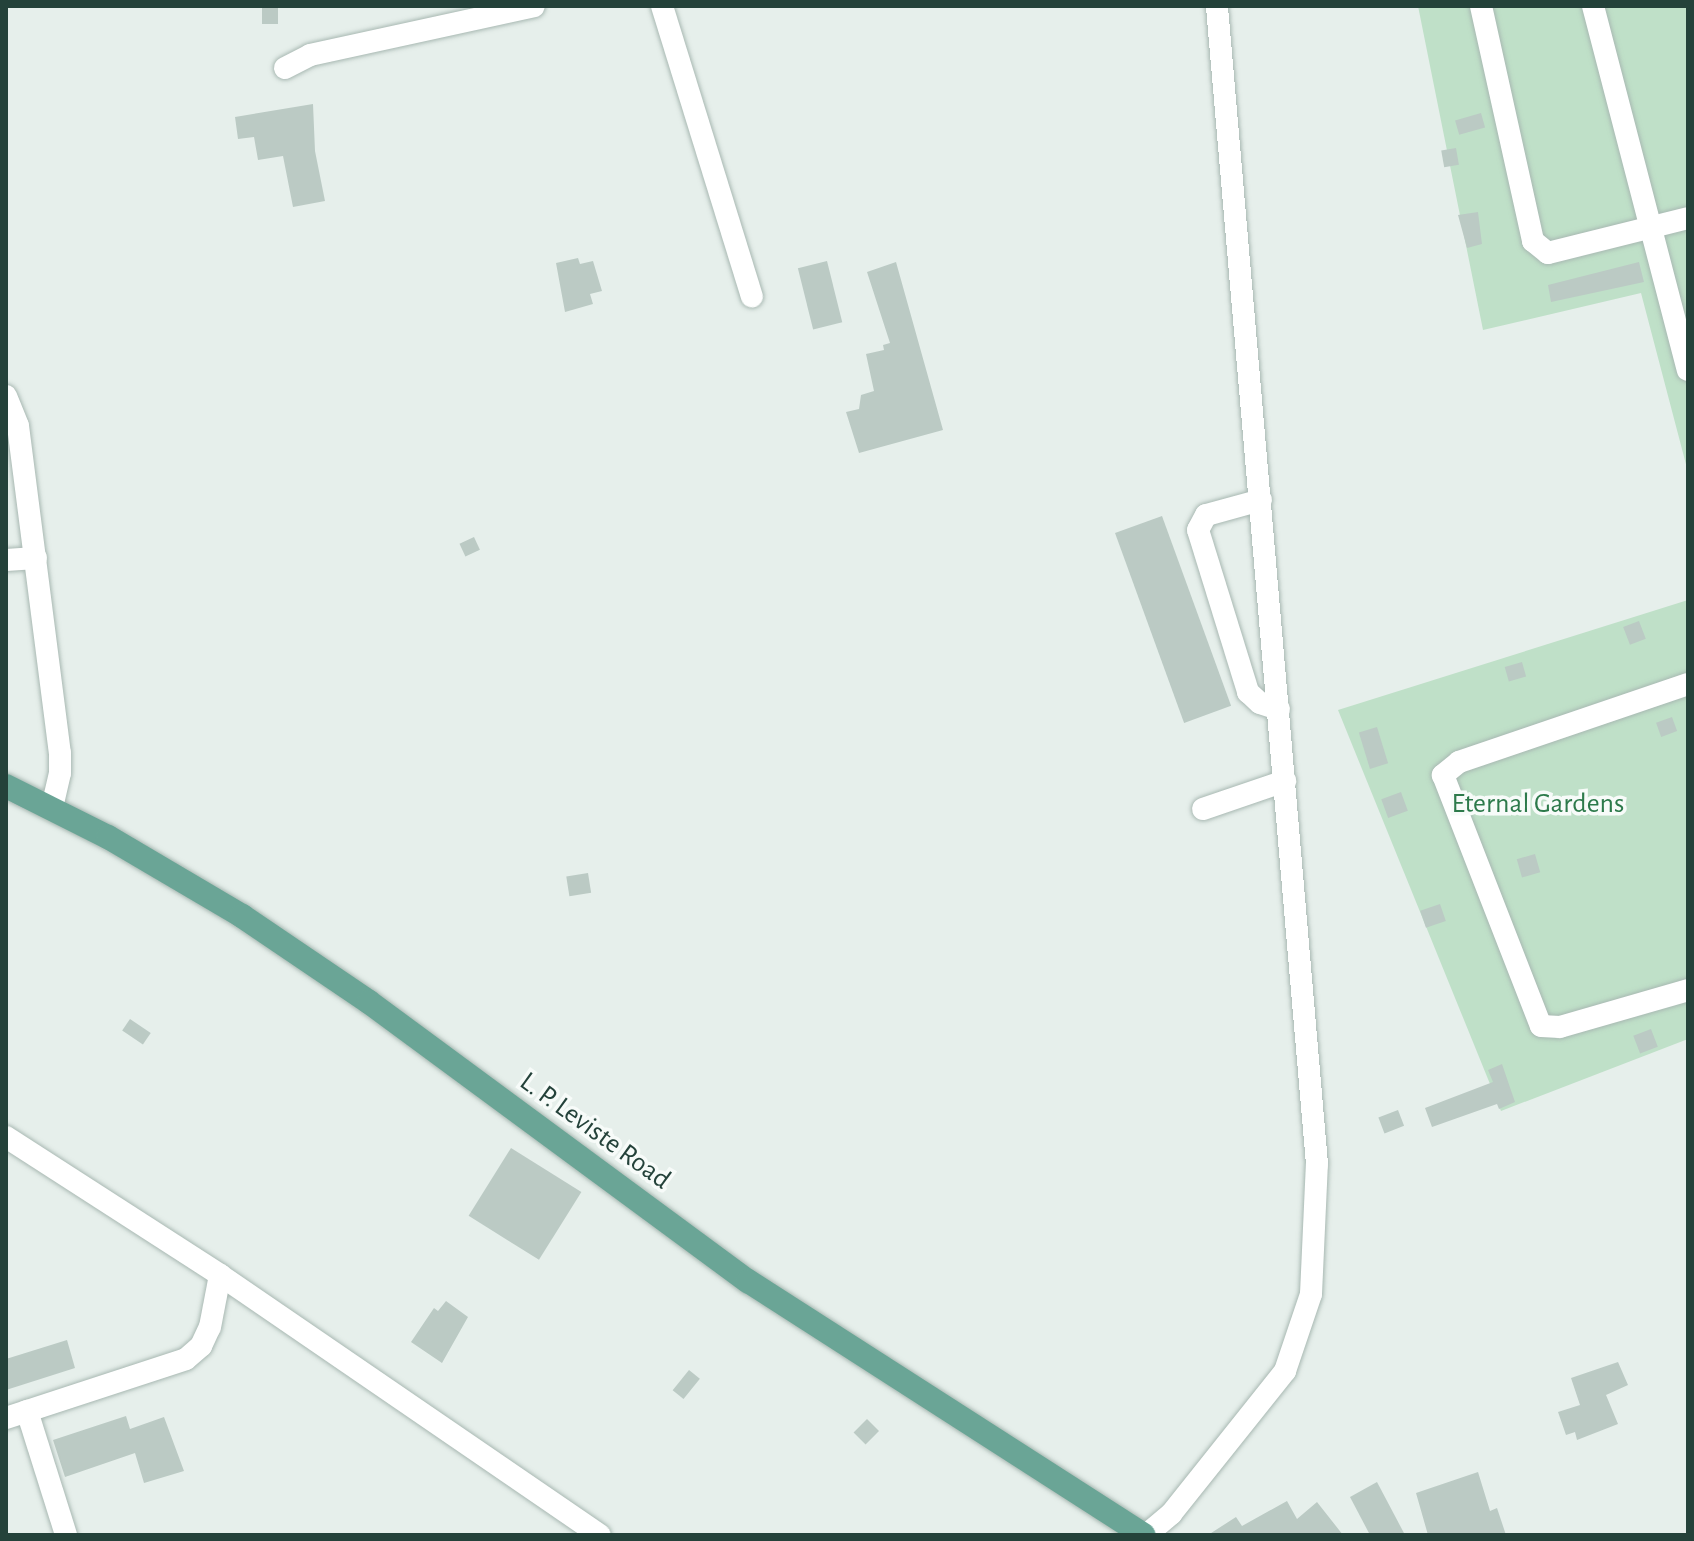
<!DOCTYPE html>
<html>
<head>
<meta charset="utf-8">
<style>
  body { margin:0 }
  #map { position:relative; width:1694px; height:1541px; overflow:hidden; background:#e6efeb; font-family:"Alegreya Sans",sans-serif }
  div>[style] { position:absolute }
  .green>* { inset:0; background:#bfe0c8 }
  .building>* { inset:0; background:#bbcac4; transform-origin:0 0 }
  .roads { filter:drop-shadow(0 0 2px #a8b8b2) drop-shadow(0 0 2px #a8b8b2) }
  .minor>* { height:22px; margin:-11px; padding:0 11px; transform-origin:11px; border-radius:11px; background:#fff }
  .major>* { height:24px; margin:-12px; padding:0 12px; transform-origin:12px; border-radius:12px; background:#6aa596 }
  span { translate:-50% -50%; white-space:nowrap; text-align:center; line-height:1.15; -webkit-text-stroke:7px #f7fbf9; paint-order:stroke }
  .park-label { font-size:28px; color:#2d7a4b }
  .street-label { font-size:28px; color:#24423a }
  .frame { position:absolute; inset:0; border:8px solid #24423a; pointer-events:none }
</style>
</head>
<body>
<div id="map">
  <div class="green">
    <i style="clip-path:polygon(1418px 6px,1688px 6px,1688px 472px,1641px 293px,1483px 330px)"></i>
    <i style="clip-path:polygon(1688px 600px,1688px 1039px,1501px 1111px,1338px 710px)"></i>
  </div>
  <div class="building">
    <i style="left:262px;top:6px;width:16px;height:18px"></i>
    <i style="clip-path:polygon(313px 104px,315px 151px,325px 201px,293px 207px,283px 156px,258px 160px,254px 137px,238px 139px,235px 117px)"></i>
    <i style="left:1481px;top:113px;width:15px;height:27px;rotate:74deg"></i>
    <i style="left:1456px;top:148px;width:17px;height:15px;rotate:80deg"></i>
    <i style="clip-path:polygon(1478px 212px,1482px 244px,1467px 248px,1458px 215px)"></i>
    <i style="clip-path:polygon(578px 258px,580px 264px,593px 261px,602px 291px,590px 294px,593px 304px,565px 312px,556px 263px)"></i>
    <i style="left:827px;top:261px;width:63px;height:30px;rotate:76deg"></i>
    <i style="clip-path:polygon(896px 262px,943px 430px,859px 453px,846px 412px,859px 409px,861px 395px,874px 391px,866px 354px,884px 350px,883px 345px,890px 343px,867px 272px)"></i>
    <i style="clip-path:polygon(1639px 262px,1644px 282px,1551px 302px,1548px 285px)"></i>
    <i style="left:1162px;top:516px;width:202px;height:50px;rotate:70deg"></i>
    <i style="left:474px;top:537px;width:14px;height:16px;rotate:65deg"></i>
    <i style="left:1639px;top:621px;width:19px;height:17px;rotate:69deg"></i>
    <i style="left:1522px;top:662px;width:15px;height:18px;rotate:74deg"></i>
    <i style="left:1672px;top:717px;width:15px;height:17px;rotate:70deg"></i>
    <i style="left:1377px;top:727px;width:38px;height:19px;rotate:73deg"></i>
    <i style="left:1401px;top:792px;width:20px;height:21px;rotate:70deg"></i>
    <i style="left:1535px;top:854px;width:19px;height:19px;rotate:74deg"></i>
    <i style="left:588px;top:873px;width:20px;height:22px;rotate:81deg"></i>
    <i style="left:1440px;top:904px;width:18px;height:21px;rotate:71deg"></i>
    <i style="left:130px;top:1019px;width:25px;height:14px;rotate:34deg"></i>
    <i style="left:1651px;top:1029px;width:19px;height:19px;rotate:69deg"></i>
    <i style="clip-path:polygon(1502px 1064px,1515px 1102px,1499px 1109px,1497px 1104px,1432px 1127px,1425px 1108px,1493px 1082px,1488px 1070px)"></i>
    <i style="left:1398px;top:1110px;width:17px;height:21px;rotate:69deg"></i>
    <i style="left:511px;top:1148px;width:83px;height:80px;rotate:32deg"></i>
    <i style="clip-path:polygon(446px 1301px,468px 1317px,442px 1363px,411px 1342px,434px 1308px,438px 1311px)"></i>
    <i style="clip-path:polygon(67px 1340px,75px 1368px,6px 1390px,6px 1359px)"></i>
    <i style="clip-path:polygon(1618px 1362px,1628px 1385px,1606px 1395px,1618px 1424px,1577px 1440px,1575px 1432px,1566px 1435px,1558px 1412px,1580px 1405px,1571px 1378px)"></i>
    <i style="left:689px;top:1370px;width:14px;height:26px;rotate:39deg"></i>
    <i style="clip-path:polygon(126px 1416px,130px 1429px,164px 1417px,184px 1471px,144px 1483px,135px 1453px,65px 1477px,53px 1440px)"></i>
    <i style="left:867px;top:1419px;width:17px;height:19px;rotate:45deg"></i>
    <i style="clip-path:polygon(1478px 1472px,1490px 1511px,1497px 1508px,1506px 1535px,1428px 1535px,1416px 1493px)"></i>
    <i style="clip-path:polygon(1377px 1482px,1405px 1535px,1370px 1535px,1350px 1497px)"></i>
    <i style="clip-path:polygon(1287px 1501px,1297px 1519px,1317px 1502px,1343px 1535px,1208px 1535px,1236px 1517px,1242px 1526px)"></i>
  </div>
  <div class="roads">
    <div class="minor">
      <i style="left:662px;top:6px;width:304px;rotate:72.8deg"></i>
      <i style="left:1481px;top:6px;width:241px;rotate:77.5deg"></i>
      <i style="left:1533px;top:241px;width:19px;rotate:39deg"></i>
      <i style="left:1548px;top:253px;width:144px;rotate:-14deg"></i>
      <i style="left:1593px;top:6px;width:376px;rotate:75.4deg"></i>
      <i style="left:285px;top:68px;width:28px;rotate:-27deg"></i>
      <i style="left:310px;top:55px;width:229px;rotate:-12.3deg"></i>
      <i style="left:6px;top:396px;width:32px;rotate:68deg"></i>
      <i style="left:18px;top:426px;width:330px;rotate:82.7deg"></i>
      <i style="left:60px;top:753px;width:20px;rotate:90deg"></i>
      <i style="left:60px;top:773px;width:36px;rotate:103deg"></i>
      <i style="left:1261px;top:500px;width:57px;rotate:164.7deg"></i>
      <i style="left:1206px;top:515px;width:17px;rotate:118deg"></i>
      <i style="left:1198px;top:530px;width:170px;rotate:72.8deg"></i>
      <i style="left:1248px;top:692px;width:16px;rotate:43deg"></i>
      <i style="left:1260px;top:703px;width:20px;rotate:18deg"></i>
      <i style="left:6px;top:560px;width:30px;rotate:-4deg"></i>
      <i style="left:1688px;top:684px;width:242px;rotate:161.2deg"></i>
      <i style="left:1459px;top:762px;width:21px;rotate:141deg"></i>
      <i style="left:1443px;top:775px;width:269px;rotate:68.7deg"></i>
      <i style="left:1541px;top:1026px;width:19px;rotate:3deg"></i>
      <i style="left:1560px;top:1027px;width:133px;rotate:-16.1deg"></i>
      <i style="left:1203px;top:809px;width:87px;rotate:-18.9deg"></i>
      <i style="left:6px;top:1137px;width:255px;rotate:32.8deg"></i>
      <i style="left:220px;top:1275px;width:460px;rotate:34.4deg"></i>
      <i style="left:27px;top:1411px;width:130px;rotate:72.5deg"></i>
      <i style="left:6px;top:1418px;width:189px;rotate:-18.1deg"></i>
      <i style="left:186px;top:1359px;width:20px;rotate:-41deg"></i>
      <i style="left:201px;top:1346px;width:21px;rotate:-65deg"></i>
      <i style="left:210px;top:1327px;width:53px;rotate:-79.1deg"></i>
      <i style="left:1146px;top:1535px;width:33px;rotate:-40deg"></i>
      <i style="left:1171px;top:1514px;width:183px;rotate:-51.4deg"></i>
      <i style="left:1285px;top:1371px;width:81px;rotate:-71.3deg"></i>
      <i style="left:1311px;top:1294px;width:130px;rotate:-87.4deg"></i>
      <i style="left:1317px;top:1164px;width:1162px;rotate:-94.94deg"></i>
    </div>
    <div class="major">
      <i style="left:6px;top:786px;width:114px;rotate:26.6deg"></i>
      <i style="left:108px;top:837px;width:156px;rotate:30.5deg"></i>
      <i style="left:242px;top:916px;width:153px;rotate:34.1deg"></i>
      <i style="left:369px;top:1002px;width:471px;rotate:36.4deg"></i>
      <i style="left:748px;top:1281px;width:470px;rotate:32.7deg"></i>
    </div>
  </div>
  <div class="park-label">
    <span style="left:1538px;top:804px">Eternal Gardens</span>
  </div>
  <div class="street-label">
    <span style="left:595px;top:1131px;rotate:36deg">L. P. Leviste Road</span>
  </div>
  <div class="frame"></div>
</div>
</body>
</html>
